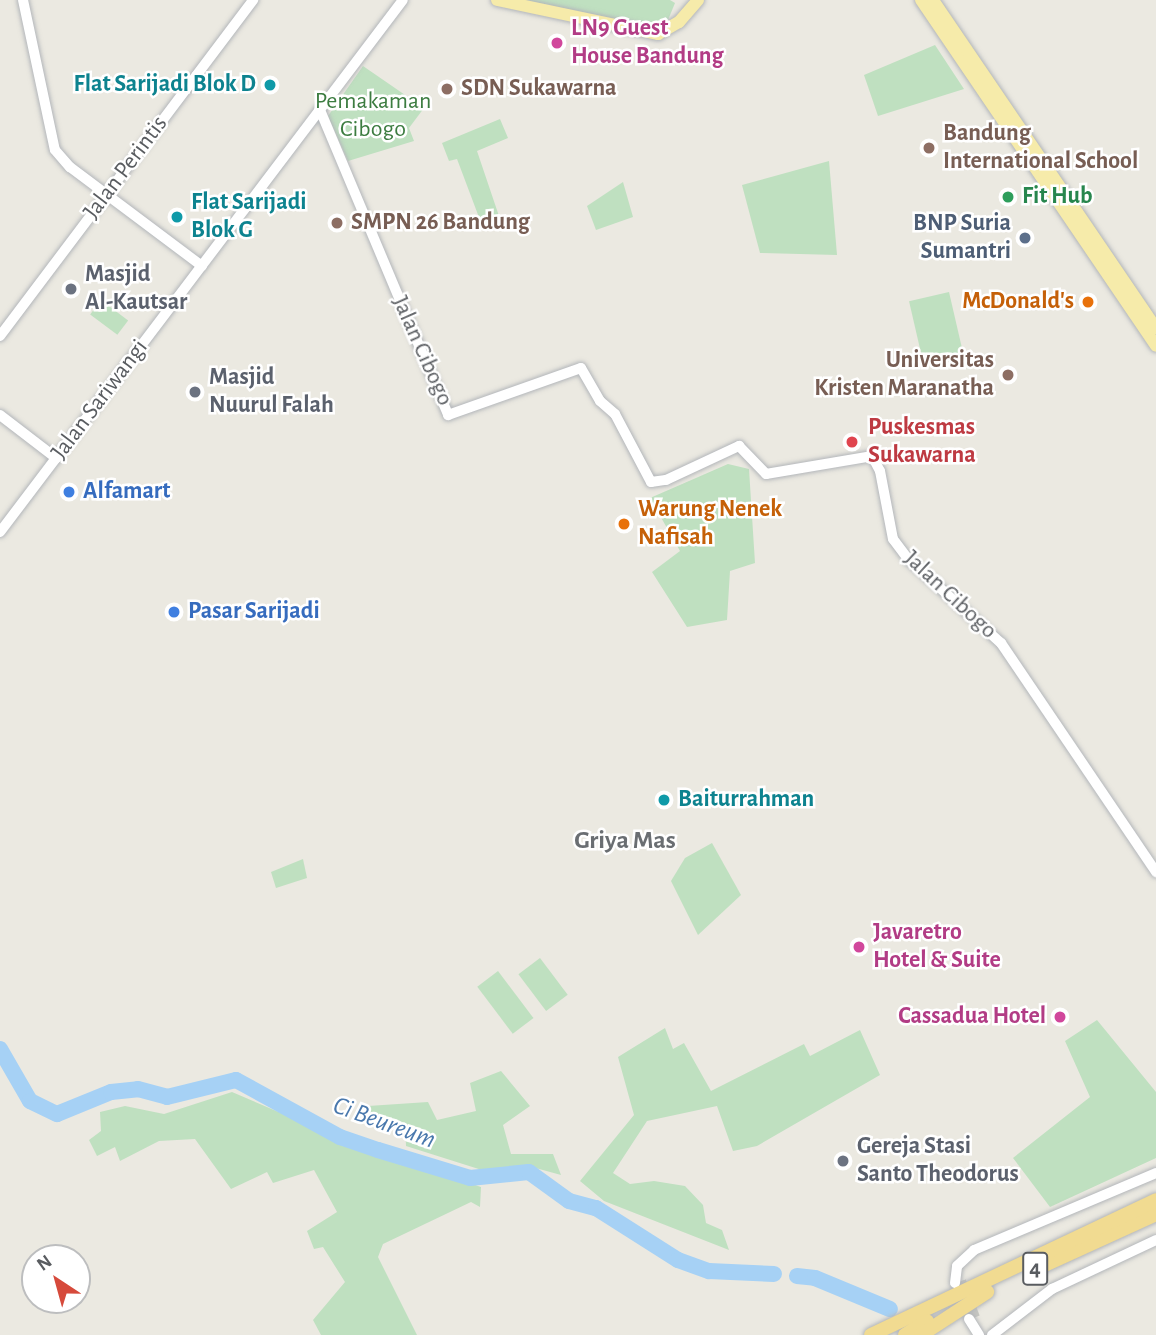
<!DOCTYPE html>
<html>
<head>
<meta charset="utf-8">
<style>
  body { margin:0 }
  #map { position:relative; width:1156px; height:1335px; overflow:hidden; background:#ebe9e1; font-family:"Alegreya Sans",sans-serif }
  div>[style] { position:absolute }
  .green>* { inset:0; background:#bfe0c0; transform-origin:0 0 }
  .river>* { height:16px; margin:-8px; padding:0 8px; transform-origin:8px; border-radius:8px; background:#a6d1f5 }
  .secondary-tunnel>* { height:10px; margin-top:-5px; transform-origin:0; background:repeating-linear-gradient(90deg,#c6c6c1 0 10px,transparent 0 15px) }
  .roads { filter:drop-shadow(0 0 2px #b3b6ba) drop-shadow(0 0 2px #b3b6ba) }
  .tertiary>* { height:10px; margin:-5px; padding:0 5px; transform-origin:5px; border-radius:5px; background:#fff }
  .secondary>* { height:10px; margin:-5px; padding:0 5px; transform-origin:5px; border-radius:5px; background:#fff }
  .primary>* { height:12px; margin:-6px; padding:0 6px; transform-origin:6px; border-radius:6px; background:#f6ebaa }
  .motorway>* { height:14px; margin:-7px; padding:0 7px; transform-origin:7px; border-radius:7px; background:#f1db91 }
  .dots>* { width:19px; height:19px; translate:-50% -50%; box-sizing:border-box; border:4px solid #fff; border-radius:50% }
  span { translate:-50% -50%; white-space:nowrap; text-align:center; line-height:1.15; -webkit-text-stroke:5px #fff; paint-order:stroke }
  .shield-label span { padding:2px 5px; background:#fff; border:2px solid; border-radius:5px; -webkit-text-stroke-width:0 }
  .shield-label { font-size:23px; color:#595c60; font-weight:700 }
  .hotel-label { font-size:24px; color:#b23c85; font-weight:700 }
  .left { translate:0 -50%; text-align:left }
  .right { translate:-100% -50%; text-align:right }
  .culture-label { font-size:24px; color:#0d838f; font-weight:700 }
  .education-label { font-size:24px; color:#785e54; font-weight:700 }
  .park-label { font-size:24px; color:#3c7c40 }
  .street-label { font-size:24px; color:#595c60 }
  .leisure-label { font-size:24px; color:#27864d; font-weight:700 }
  .service-label { font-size:24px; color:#4e5e75; font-weight:700 }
  .worship-label { font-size:24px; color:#5b616d; font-weight:700 }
  .food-label { font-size:24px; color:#c56008; font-weight:700 }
  .health-label { font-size:24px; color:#be3a42; font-weight:700 }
  .shop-label { font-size:24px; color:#366cbe; font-weight:700 }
  .neighbourhood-label { font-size:26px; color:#6a6e72; font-weight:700 }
  .water-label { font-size:26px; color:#4978ad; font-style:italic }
  .north { position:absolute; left:21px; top:1244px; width:70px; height:70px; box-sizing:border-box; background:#fff; border:2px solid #bdbebf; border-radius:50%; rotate:324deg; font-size:19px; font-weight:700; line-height:28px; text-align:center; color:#595c60 }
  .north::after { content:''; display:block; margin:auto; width:24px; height:32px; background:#d64a3b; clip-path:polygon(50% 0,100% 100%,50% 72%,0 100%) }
</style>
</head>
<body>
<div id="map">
  <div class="green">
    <i style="clip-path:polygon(522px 0,670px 0,675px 3px,668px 20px,641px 24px)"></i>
    <i style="clip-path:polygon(935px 45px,964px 89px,878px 116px,864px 75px)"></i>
    <i style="clip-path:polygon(363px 66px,424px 108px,409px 128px,414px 141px,348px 161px,328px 116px)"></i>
    <i style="clip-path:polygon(500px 119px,508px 138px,477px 151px,501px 222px,483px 228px,457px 159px,449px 161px,442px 143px)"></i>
    <i style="clip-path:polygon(829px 161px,837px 255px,760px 253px,742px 185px)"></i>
    <i style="clip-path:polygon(623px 182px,633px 217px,596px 230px,587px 206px)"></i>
    <i style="left:949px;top:292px;width:67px;height:41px;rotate:77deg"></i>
    <i style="left:101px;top:300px;width:34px;height:18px;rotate:37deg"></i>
    <i style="clip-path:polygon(728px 464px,749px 469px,755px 563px,730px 571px,727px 620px,687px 627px,652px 572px,680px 551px,650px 498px)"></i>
    <i style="clip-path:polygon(712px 843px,741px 895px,698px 935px,671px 881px,685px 858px)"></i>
    <i style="clip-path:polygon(303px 859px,307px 878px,276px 888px,271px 872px)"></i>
    <i style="left:540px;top:958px;width:46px;height:27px;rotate:53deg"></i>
    <i style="left:498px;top:971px;width:59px;height:26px;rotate:53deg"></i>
    <i style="clip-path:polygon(1097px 1020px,1156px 1092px,1156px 1158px,1050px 1207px,1013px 1158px,1090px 1097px,1065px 1041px)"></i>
    <i style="clip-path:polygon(665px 1028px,673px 1049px,684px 1043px,711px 1091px,804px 1044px,810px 1056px,860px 1030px,880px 1075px,757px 1146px,733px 1151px,717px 1106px,647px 1121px,613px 1173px,630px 1184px,654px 1181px,685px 1186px,703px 1205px,706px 1223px,722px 1230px,729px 1250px,604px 1201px,580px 1181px,634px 1115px,618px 1057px)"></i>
    <i style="clip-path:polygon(501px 1071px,530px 1106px,503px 1125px,511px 1154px,553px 1154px,561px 1175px,532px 1167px,485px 1171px,406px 1146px,405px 1123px,366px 1116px,368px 1106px,428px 1102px,437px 1120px,476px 1111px,470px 1083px)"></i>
    <i style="clip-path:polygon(232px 1092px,356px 1145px,481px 1187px,480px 1207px,471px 1202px,383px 1244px,378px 1257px,417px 1335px,321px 1335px,313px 1320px,345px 1282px,323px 1247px,314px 1249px,307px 1231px,337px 1212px,314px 1170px,273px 1183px,267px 1172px,231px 1189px,195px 1139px,159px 1141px,120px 1161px,115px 1147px,97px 1156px,89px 1140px,101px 1131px,100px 1112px,125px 1106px,164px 1114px)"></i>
  </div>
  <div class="river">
    <i style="left:0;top:1049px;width:60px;rotate:60deg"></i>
    <i style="left:30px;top:1101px;width:30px;rotate:26deg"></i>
    <i style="left:57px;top:1114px;width:58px;rotate:-22.2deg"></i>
    <i style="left:111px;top:1092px;width:27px;rotate:-6deg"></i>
    <i style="left:138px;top:1089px;width:30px;rotate:15deg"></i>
    <i style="left:167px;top:1097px;width:71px;rotate:-13.8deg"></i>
    <i style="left:236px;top:1080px;width:119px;rotate:28.7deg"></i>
    <i style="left:340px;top:1137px;width:40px;rotate:18.9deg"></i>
    <i style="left:378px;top:1150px;width:96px;rotate:16.9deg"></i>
    <i style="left:470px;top:1178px;width:59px;rotate:-5.8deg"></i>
    <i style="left:529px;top:1172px;width:49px;rotate:35.9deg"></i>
    <i style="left:569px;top:1201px;width:28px;rotate:15deg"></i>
    <i style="left:596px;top:1208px;width:97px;rotate:32.4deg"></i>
    <i style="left:678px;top:1260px;width:33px;rotate:20deg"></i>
    <i style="left:709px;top:1271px;width:65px;rotate:2.6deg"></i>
    <i style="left:797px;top:1276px;width:18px;rotate:6deg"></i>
    <i style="left:815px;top:1278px;width:81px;rotate:22.5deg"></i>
  </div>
  <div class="secondary-tunnel">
    <i style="left:961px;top:1281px;width:39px;rotate:69deg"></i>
  </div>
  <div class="roads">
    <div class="tertiary">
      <i style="left:23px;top:0;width:153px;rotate:78deg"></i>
      <i style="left:55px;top:150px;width:23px;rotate:49deg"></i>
      <i style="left:70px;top:167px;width:165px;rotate:36.9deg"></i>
      <i style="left:320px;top:110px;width:331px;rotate:67.2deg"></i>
      <i style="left:448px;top:415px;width:141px;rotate:-19.5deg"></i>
      <i style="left:581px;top:368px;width:38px;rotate:60deg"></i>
      <i style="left:600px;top:401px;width:20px;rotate:41deg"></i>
      <i style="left:615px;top:414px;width:77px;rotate:62.1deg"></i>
      <i style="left:651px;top:482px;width:15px;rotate:-8deg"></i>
      <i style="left:666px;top:480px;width:81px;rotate:-25deg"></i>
      <i style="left:739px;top:446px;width:39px;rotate:46deg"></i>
      <i style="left:766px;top:474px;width:108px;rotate:-9.6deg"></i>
      <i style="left:872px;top:456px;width:17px;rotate:62deg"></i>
      <i style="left:880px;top:471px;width:69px;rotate:79.2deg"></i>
      <i style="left:893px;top:539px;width:26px;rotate:53deg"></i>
      <i style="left:909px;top:560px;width:124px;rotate:42.1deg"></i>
      <i style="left:1001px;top:643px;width:277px;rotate:55.9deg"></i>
      <i style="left:0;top:336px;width:421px;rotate:-53deg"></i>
      <i style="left:0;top:415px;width:71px;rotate:37.5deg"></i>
      <i style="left:0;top:532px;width:667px;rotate:-52.86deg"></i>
    </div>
    <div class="secondary">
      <i style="left:955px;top:1283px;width:17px;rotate:-83deg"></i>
      <i style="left:957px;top:1266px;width:23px;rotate:-43deg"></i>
      <i style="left:974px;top:1250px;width:198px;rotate:-22.9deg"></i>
      <i style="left:969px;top:1319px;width:19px;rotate:58deg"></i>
      <i style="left:992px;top:1335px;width:76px;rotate:-37.5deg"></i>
      <i style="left:1052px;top:1289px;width:115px;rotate:-25.2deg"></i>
    </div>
    <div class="primary">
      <i style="left:497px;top:0;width:165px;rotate:11.9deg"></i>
      <i style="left:658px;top:34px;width:24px;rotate:-30deg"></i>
      <i style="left:679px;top:22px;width:29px;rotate:-49deg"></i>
      <i style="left:921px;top:0;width:418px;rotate:55.8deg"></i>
      <i style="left:933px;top:0;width:397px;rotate:55.8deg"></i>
    </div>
    <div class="motorway">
      <i style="left:1036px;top:1269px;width:132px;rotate:-24.6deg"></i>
      <i style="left:871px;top:1335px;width:315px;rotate:-25.3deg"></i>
      <i style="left:905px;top:1335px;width:26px;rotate:-32deg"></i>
      <i style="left:921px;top:1335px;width:79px;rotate:-33.1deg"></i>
    </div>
  </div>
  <div class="dots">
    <i style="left:557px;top:43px;background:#d1479c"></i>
    <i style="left:270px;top:85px;background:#0f9aa8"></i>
    <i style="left:447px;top:89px;background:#8d6e63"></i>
    <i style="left:929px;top:148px;background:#8d6e63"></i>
    <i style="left:1008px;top:197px;background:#2e9e5b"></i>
    <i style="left:177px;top:217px;background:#0f9aa8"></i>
    <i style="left:337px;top:223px;background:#8d6e63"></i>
    <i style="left:1025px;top:238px;background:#5c6f8a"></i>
    <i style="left:71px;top:289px;background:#6b7280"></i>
    <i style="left:1088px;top:302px;background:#e8710a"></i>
    <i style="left:1008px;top:375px;background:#8d6e63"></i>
    <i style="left:195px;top:392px;background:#6b7280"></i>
    <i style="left:852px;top:442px;background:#e0444e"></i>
    <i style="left:69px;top:492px;background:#3f7fe0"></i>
    <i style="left:624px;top:524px;background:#e8710a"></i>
    <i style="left:174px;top:612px;background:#3f7fe0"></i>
    <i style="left:664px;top:800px;background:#0f9aa8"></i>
    <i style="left:859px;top:947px;background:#d1479c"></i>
    <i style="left:1060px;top:1017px;background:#d1479c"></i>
    <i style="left:843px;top:1161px;background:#6b7280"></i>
  </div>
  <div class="shield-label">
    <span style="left:1035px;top:1269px">4</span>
  </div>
  <div class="hotel-label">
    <span class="left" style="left:571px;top:43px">LN9 Guest<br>House Bandung</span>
    <span class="left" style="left:873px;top:947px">Javaretro<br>Hotel &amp; Suite</span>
    <span class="right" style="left:1046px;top:1017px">Cassadua Hotel</span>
  </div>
  <div class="culture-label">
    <span class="right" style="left:256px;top:85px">Flat Sarijadi Blok D</span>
    <span class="left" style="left:191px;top:217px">Flat Sarijadi<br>Blok G</span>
    <span class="left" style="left:678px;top:800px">Baiturrahman</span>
  </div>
  <div class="education-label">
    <span class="left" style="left:461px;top:89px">SDN Sukawarna</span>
    <span class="left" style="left:943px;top:148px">Bandung<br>International School</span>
    <span class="left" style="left:351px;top:223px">SMPN 26 Bandung</span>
    <span class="right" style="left:994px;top:375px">Universitas<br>Kristen Maranatha</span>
  </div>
  <div class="park-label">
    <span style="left:373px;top:116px">Pemakaman<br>Cibogo</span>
  </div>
  <div class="street-label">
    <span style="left:126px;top:168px;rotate:-53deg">Jalan Perintis</span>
    <span style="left:422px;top:351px;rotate:66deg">Jalan Cibogo</span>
    <span style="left:100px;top:400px;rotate:-53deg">Jalan Sariwangi</span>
    <span style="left:950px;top:595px;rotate:43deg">Jalan Cibogo</span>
  </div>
  <div class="leisure-label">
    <span class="left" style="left:1022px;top:197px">Fit Hub</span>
  </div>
  <div class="service-label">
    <span class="right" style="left:1011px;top:238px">BNP Suria<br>Sumantri</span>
  </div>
  <div class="worship-label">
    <span class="left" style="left:85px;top:289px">Masjid<br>Al-Kautsar</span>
    <span class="left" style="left:209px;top:392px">Masjid<br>Nuurul Falah</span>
    <span class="left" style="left:857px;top:1161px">Gereja Stasi<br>Santo Theodorus</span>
  </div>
  <div class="food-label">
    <span class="right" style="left:1074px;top:302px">McDonald's</span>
    <span class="left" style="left:638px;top:524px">Warung Nenek<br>Nafisah</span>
  </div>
  <div class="health-label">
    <span class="left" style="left:868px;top:442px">Puskesmas<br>Sukawarna</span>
  </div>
  <div class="shop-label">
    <span class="left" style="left:83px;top:492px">Alfamart</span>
    <span class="left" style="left:188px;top:612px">Pasar Sarijadi</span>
  </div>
  <div class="neighbourhood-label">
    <span style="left:625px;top:841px">Griya Mas</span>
  </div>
  <div class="water-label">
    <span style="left:384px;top:1123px;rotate:20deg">Ci Beureum</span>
  </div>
  <div class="north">N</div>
</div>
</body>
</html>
